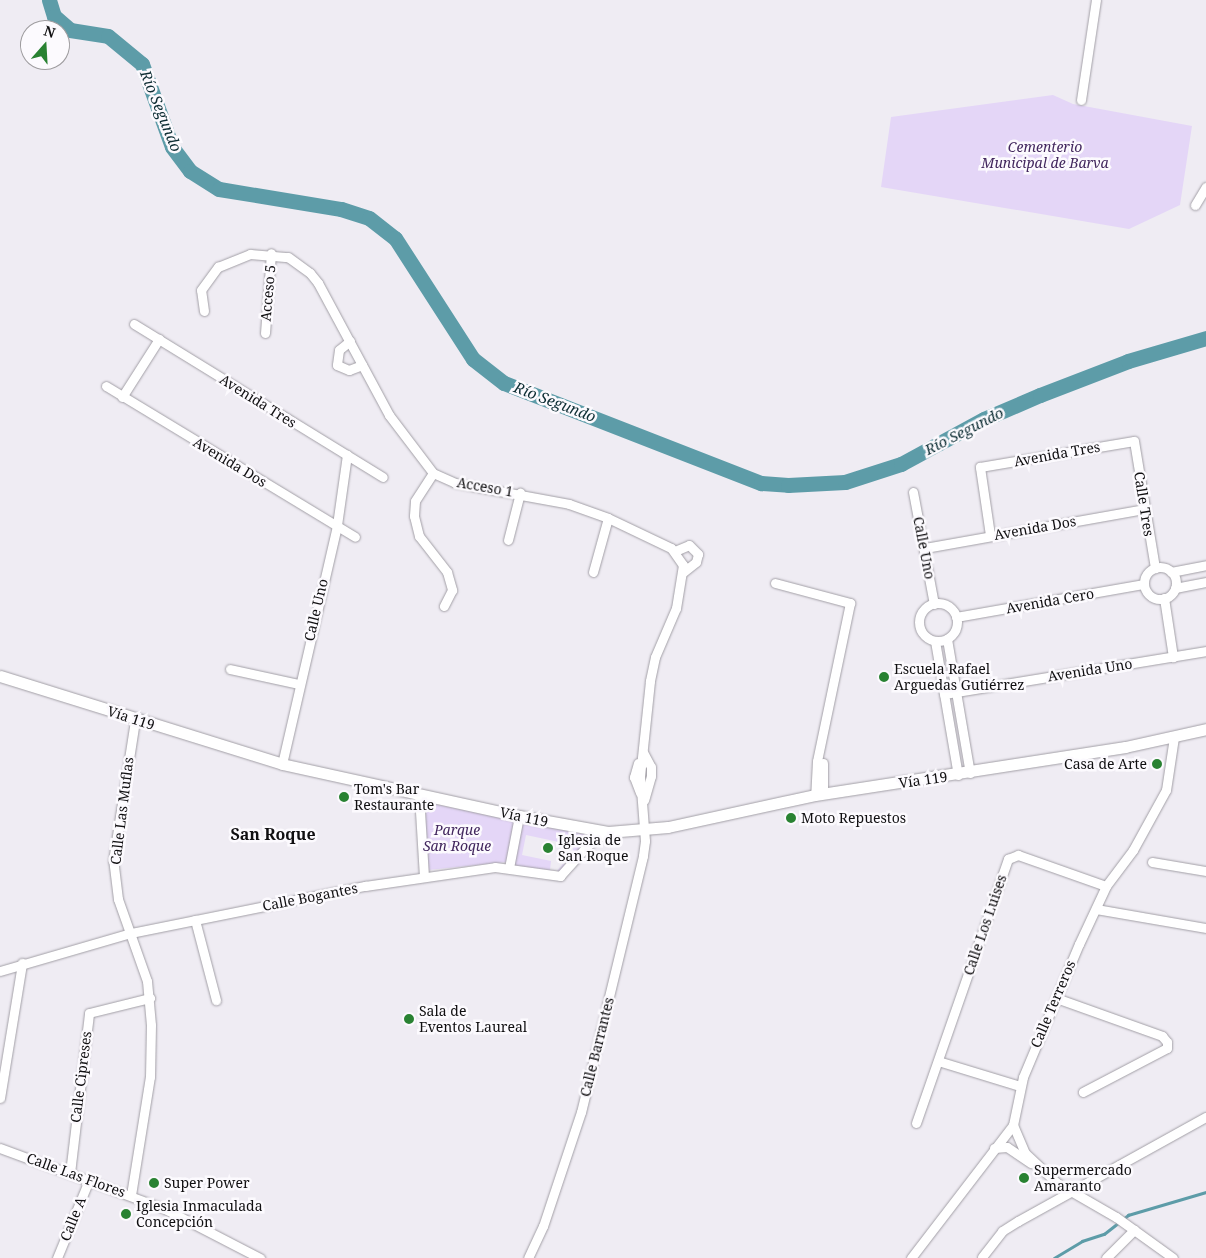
<!DOCTYPE html>
<html>
<head>
<meta charset="utf-8">
<style>
  body { margin:0 }
  #map { position:relative; width:1206px; height:1258px; overflow:hidden; background:#efecf3; font-family:"Noto Serif",serif }
  div>[style] { position:absolute }
  .green>* { inset:0; background:#e4d6f7 }
  .stream>* { height:2.5px; margin:-1.25px; padding:0 1.25px; transform-origin:1.25px; border-radius:1.25px; background:#5d9ca8 }
  .river>* { height:15px; margin:-7.5px; padding:0 7.5px; transform-origin:7.5px; border-radius:7.5px; background:#5d9ca8 }
  .roads { filter:drop-shadow(0 0 1px #a29fa6) drop-shadow(0 0 1px #a29fa6) }
  .minor>* { height:9px; margin:-4.5px; padding:0 4.5px; transform-origin:4.5px; border-radius:4.5px; background:#fff }
  .minor>.ring { margin:-4.5px; padding:0; box-sizing:content-box; background:none; border:9px solid #fff; border-radius:50% }
  .major>* { height:11px; margin:-5.5px; padding:0 5.5px; transform-origin:5.5px; border-radius:5.5px; background:#fff }
  .dots>* { width:14px; height:14px; translate:-50% -50%; box-sizing:border-box; border:2px solid #fcfafe; border-radius:50% }
  span { translate:-50% -50%; white-space:nowrap; text-align:center; line-height:1.15; -webkit-text-stroke:5px #fcfafe; paint-order:stroke }
  .park-label { font-size:14px; color:#42275e; font-style:italic }
  .street-label { font-size:14px; color:#100f11 }
  .poi-label { font-size:14px; color:#100f11 }
  .left { translate:0 -50%; text-align:left }
  .right { translate:-100% -50%; text-align:right }
  .water-label { font-size:15px; color:#0e2e34; font-style:italic }
  .quarter-label { font-size:16px; color:#100f11; font-weight:700 }
  .north { position:absolute; left:20px; top:20px; width:50px; height:50px; box-sizing:border-box; background:#fcfafe; border:1px solid #9e9c9f; border-radius:50%; rotate:19deg; font-size:14px; font-weight:700; line-height:20px; text-align:center; color:#100f11 }
  .north::after { content:''; display:block; margin:auto; width:18px; height:22px; background:#298232; clip-path:polygon(50% 0,100% 100%,50% 72%,0 100%) }
</style>
</head>
<body>
<div id="map">
  <div class="green">
    <i style="clip-path:polygon(1053px 95px,1073px 104px,1192px 126px,1180px 205px,1129px 229px,881px 187px,891px 117px)"></i>
    <i style="clip-path:polygon(425px 802px,515px 821px,507px 862px,428px 870px)"></i>
    <i style="clip-path:polygon(evenodd,523px 822px,592px 836px,560px 874px,513px 866px,523px 822px,526px 835px,559px 842px,560px 837px,576px 840px,568px 865px,563px 864px,556px 872px,550px 870px,551px 861px,522px 855px,526px 835px)"></i>
  </div>
  <div class="stream">
    <i style="left:1054px;top:1258px;width:33px;rotate:-31deg"></i>
    <i style="left:1082px;top:1241px;width:23px;rotate:-18deg"></i>
    <i style="left:1104px;top:1234px;width:31px;rotate:-38deg"></i>
    <i style="left:1128px;top:1215px;width:81px;rotate:-16.4deg"></i>
  </div>
  <div class="river">
    <i style="left:49px;top:0;width:17px;rotate:73deg"></i>
    <i style="left:54px;top:16px;width:21px;rotate:41deg"></i>
    <i style="left:70px;top:30px;width:38px;rotate:9deg"></i>
    <i style="left:108px;top:36px;width:44px;rotate:39.5deg"></i>
    <i style="left:142px;top:64px;width:88px;rotate:70.1deg"></i>
    <i style="left:172px;top:147px;width:30px;rotate:53deg"></i>
    <i style="left:190px;top:171px;width:34px;rotate:32deg"></i>
    <i style="left:219px;top:189px;width:124px;rotate:9.3deg"></i>
    <i style="left:341px;top:209px;width:29px;rotate:18deg"></i>
    <i style="left:369px;top:218px;width:33px;rotate:38deg"></i>
    <i style="left:395px;top:238px;width:144px;rotate:57.2deg"></i>
    <i style="left:473px;top:359px;width:39px;rotate:38deg"></i>
    <i style="left:504px;top:383px;width:276px;rotate:21.3deg"></i>
    <i style="left:761px;top:483px;width:27px;rotate:4deg"></i>
    <i style="left:788px;top:485px;width:57px;rotate:-3deg"></i>
    <i style="left:845px;top:482px;width:59px;rotate:-17.8deg"></i>
    <i style="left:901px;top:464px;width:94px;rotate:-28.5deg"></i>
    <i style="left:984px;top:419px;width:61px;rotate:-23.2deg"></i>
    <i style="left:1040px;top:395px;width:94px;rotate:-21.1deg"></i>
    <i style="left:1128px;top:361px;width:81px;rotate:-16.4deg"></i>
  </div>
  <div class="roads">
    <div class="minor">
      <i style="left:1081px;top:100px;width:101px;rotate:-81.5deg"></i>
      <i style="left:1195px;top:205px;width:21px;rotate:-59deg"></i>
      <i style="left:204px;top:311px;width:21px;rotate:-98deg"></i>
      <i style="left:201px;top:290px;width:29px;rotate:-54deg"></i>
      <i style="left:218px;top:267px;width:35px;rotate:-22deg"></i>
      <i style="left:250px;top:254px;width:38px;rotate:5deg"></i>
      <i style="left:288px;top:257px;width:27px;rotate:36deg"></i>
      <i style="left:310px;top:273px;width:13px;rotate:51deg"></i>
      <i style="left:318px;top:283px;width:150px;rotate:61.7deg"></i>
      <i style="left:389px;top:415px;width:73px;rotate:52.8deg"></i>
      <i style="left:433px;top:473px;width:24px;rotate:24deg"></i>
      <i style="left:455px;top:483px;width:116px;rotate:10.4deg"></i>
      <i style="left:569px;top:504px;width:41px;rotate:19.7deg"></i>
      <i style="left:608px;top:518px;width:70px;rotate:25.5deg"></i>
      <i style="left:671px;top:548px;width:21px;rotate:55deg"></i>
      <i style="left:683px;top:565px;width:44px;rotate:99.2deg"></i>
      <i style="left:676px;top:608px;width:53px;rotate:113.2deg"></i>
      <i style="left:655px;top:657px;width:25px;rotate:102deg"></i>
      <i style="left:650px;top:681px;width:96px;rotate:96deg"></i>
      <i style="left:640px;top:776px;width:65px;rotate:85.6deg"></i>
      <i style="left:645px;top:841px;width:15px;rotate:98deg"></i>
      <i style="left:643px;top:856px;width:263px;rotate:103.6deg"></i>
      <i style="left:581px;top:1112px;width:120px;rotate:108.4deg"></i>
      <i style="left:543px;top:1226px;width:35px;rotate:115deg"></i>
      <i style="left:134px;top:324px;width:292px;rotate:31.6deg"></i>
      <i style="left:265px;top:333px;width:80px;rotate:-85.7deg"></i>
      <i style="left:350px;top:341px;width:14px;rotate:141deg"></i>
      <i style="left:339px;top:350px;width:15px;rotate:98deg"></i>
      <i style="left:337px;top:365px;width:13px;rotate:23deg"></i>
      <i style="left:349px;top:370px;width:14px;rotate:-21deg"></i>
      <i style="left:106px;top:386px;width:291px;rotate:31.2deg"></i>
      <i style="left:122px;top:397px;width:69px;rotate:-57.5deg"></i>
      <i style="left:433px;top:473px;width:33px;rotate:123deg"></i>
      <i style="left:415px;top:501px;width:15px;rotate:94deg"></i>
      <i style="left:414px;top:516px;width:21px;rotate:76deg"></i>
      <i style="left:419px;top:536px;width:46px;rotate:52.1deg"></i>
      <i style="left:447px;top:572px;width:19px;rotate:74deg"></i>
      <i style="left:452px;top:590px;width:18px;rotate:117deg"></i>
      <i style="left:913px;top:492px;width:114px;rotate:79.4deg"></i>
      <i style="left:990px;top:535px;width:69px;rotate:-98.4deg"></i>
      <i style="left:980px;top:467px;width:156px;rotate:-9.6deg"></i>
      <i style="left:1134px;top:441px;width:129px;rotate:80.6deg"></i>
      <i style="left:508px;top:540px;width:49px;rotate:-75.7deg"></i>
      <i style="left:925px;top:548px;width:222px;rotate:-10.1deg"></i>
      <i style="left:675px;top:551px;width:15px;rotate:-23deg"></i>
      <i style="left:689px;top:545px;width:13px;rotate:45deg"></i>
      <i style="left:698px;top:554px;width:8px;rotate:104deg"></i>
      <i style="left:696px;top:562px;width:16px;rotate:142deg"></i>
      <i class="ring" style="left:1144px;top:567px;width:23px;height:23px"></i>
      <i style="left:593px;top:572px;width:56px;rotate:-74.5deg"></i>
      <i style="left:1171px;top:572px;width:36px;rotate:-11deg"></i>
      <i style="left:775px;top:583px;width:78px;rotate:14.9deg"></i>
      <i style="left:850px;top:603px;width:161px;rotate:101.8deg"></i>
      <i style="left:817px;top:761px;width:34px;rotate:93deg"></i>
      <i style="left:1175px;top:588px;width:32px;rotate:-11deg"></i>
      <i style="left:1164px;top:598px;width:60px;rotate:81.3deg"></i>
      <i class="ring" style="left:919px;top:603px;width:29px;height:29px"></i>
      <i style="left:956px;top:617px;width:191px;rotate:-10deg"></i>
      <i style="left:947px;top:639px;width:136px;rotate:80.3deg"></i>
      <i style="left:935px;top:641px;width:136px;rotate:80.3deg"></i>
      <i style="left:230px;top:669px;width:71px;rotate:12.3deg"></i>
      <i style="left:944px;top:694px;width:266px;rotate:-9.3deg"></i>
      <i style="left:643px;top:752px;width:17px;rotate:62deg"></i>
      <i style="left:651px;top:767px;width:9px;rotate:90deg"></i>
      <i style="left:651px;top:776px;width:25px;rotate:106deg"></i>
      <i style="left:638px;top:763px;width:15px;rotate:106deg"></i>
      <i style="left:634px;top:777px;width:17px;rotate:69deg"></i>
      <i style="left:282px;top:764px;width:245px;rotate:-77deg"></i>
      <i style="left:337px;top:525px;width:71px;rotate:-81.9deg"></i>
      <i style="left:823px;top:794px;width:31px;rotate:-90deg"></i>
      <i style="left:419px;top:795px;width:82px;rotate:86.5deg"></i>
      <i style="left:1152px;top:862px;width:55px;rotate:9.5deg"></i>
      <i style="left:509px;top:868px;width:53px;rotate:-79.1deg"></i>
      <i style="left:1096px;top:909px;width:112px;rotate:9.8deg"></i>
      <i style="left:195px;top:920px;width:83px;rotate:75.3deg"></i>
      <i style="left:0;top:971px;width:136px;rotate:-16.2deg"></i>
      <i style="left:131px;top:933px;width:239px;rotate:-11.4deg"></i>
      <i style="left:365px;top:886px;width:131px;rotate:-8.3deg"></i>
      <i style="left:495px;top:867px;width:66px;rotate:7.9deg"></i>
      <i style="left:560px;top:876px;width:42px;rotate:-47.9deg"></i>
      <i style="left:588px;top:845px;width:24px;rotate:-33deg"></i>
      <i style="left:1056px;top:998px;width:113px;rotate:19.7deg"></i>
      <i style="left:1162px;top:1036px;width:8px;rotate:50deg"></i>
      <i style="left:1167px;top:1042px;width:6px;rotate:90deg"></i>
      <i style="left:1167px;top:1048px;width:95px;rotate:152.4deg"></i>
      <i style="left:938px;top:1061px;width:86px;rotate:17deg"></i>
      <i style="left:0;top:1098px;width:137px;rotate:-80.7deg"></i>
      <i style="left:916px;top:1123px;width:280px;rotate:-70.8deg"></i>
      <i style="left:1008px;top:859px;width:11px;rotate:-22deg"></i>
      <i style="left:1018px;top:855px;width:93px;rotate:19.4deg"></i>
      <i style="left:1013px;top:1125px;width:30px;rotate:67deg"></i>
      <i style="left:1025px;top:1153px;width:44px;rotate:43.2deg"></i>
      <i style="left:1057px;top:1183px;width:68px;rotate:30deg"></i>
      <i style="left:1116px;top:1217px;width:70px;rotate:35.7deg"></i>
      <i style="left:0;top:1148px;width:176px;rotate:20.3deg"></i>
      <i style="left:165px;top:1209px;width:107px;rotate:27.3deg"></i>
      <i style="left:994px;top:1148px;width:13px;rotate:-4deg"></i>
      <i style="left:1007px;top:1147px;width:29px;rotate:34deg"></i>
      <i style="left:70px;top:1173px;width:161px;rotate:-83.2deg"></i>
      <i style="left:89px;top:1013px;width:63px;rotate:-13.8deg"></i>
      <i style="left:131px;top:1195px;width:120px;rotate:-80.9deg"></i>
      <i style="left:150px;top:1077px;width:52px;rotate:-88.9deg"></i>
      <i style="left:151px;top:1025px;width:44px;rotate:-95.2deg"></i>
      <i style="left:147px;top:981px;width:87px;rotate:-109.5deg"></i>
      <i style="left:118px;top:899px;width:38px;rotate:-97deg"></i>
      <i style="left:113px;top:861px;width:143px;rotate:-81.1deg"></i>
      <i style="left:982px;top:1257px;width:33px;rotate:-52deg"></i>
      <i style="left:1002px;top:1231px;width:19px;rotate:-32deg"></i>
      <i style="left:1018px;top:1221px;width:215px;rotate:-29deg"></i>
      <i style="left:57px;top:1258px;width:84px;rotate:-67.7deg"></i>
      <i style="left:911px;top:1258px;width:168px;rotate:-52.5deg"></i>
      <i style="left:1013px;top:1125px;width:49px;rotate:-78.2deg"></i>
      <i style="left:1023px;top:1077px;width:144px;rotate:-67.2deg"></i>
      <i style="left:1079px;top:944px;width:64px;rotate:-65deg"></i>
      <i style="left:1106px;top:886px;width:45px;rotate:-53.1deg"></i>
      <i style="left:1133px;top:850px;width:68px;rotate:-61.2deg"></i>
      <i style="left:1166px;top:790px;width:54px;rotate:-81.4deg"></i>
      <i style="left:1106px;top:1258px;width:40px;rotate:-45deg"></i>
    </div>
    <div class="major">
      <i style="left:0;top:676px;width:295px;rotate:17.3deg"></i>
      <i style="left:282px;top:764px;width:243px;rotate:12.4deg"></i>
      <i style="left:519px;top:816px;width:90px;rotate:10.2deg"></i>
      <i style="left:608px;top:832px;width:60px;rotate:-4.8deg"></i>
      <i style="left:668px;top:827px;width:150px;rotate:-12.3deg"></i>
      <i style="left:815px;top:795px;width:314px;rotate:-8.8deg"></i>
      <i style="left:1125px;top:747px;width:83px;rotate:-12.5deg"></i>
    </div>
  </div>
  <div class="dots">
    <i style="left:884px;top:677px;background:#298232"></i>
    <i style="left:1157px;top:764px;background:#298232"></i>
    <i style="left:344px;top:797px;background:#298232"></i>
    <i style="left:791px;top:818px;background:#298232"></i>
    <i style="left:548px;top:848px;background:#298232"></i>
    <i style="left:409px;top:1019px;background:#298232"></i>
    <i style="left:1024px;top:1178px;background:#298232"></i>
    <i style="left:154px;top:1183px;background:#298232"></i>
    <i style="left:126px;top:1214px;background:#298232"></i>
  </div>
  <div class="park-label">
    <span style="left:1045px;top:155px">Cementerio<br>Municipal de Barva</span>
    <span style="left:457px;top:838px">Parque<br>San Roque</span>
  </div>
  <div class="street-label">
    <span style="left:268px;top:293px;rotate:-85deg">Acceso 5</span>
    <span style="left:258px;top:401px;rotate:32deg">Avenida Tres</span>
    <span style="left:1057px;top:454px;rotate:-10deg">Avenida Tres</span>
    <span style="left:230px;top:462px;rotate:31deg">Avenida Dos</span>
    <span style="left:485px;top:487px;rotate:10deg">Acceso 1</span>
    <span style="left:1144px;top:504px;rotate:81deg">Calle Tres</span>
    <span style="left:1035px;top:528px;rotate:-10deg">Avenida Dos</span>
    <span style="left:924px;top:548px;rotate:79deg">Calle Uno</span>
    <span style="left:1050px;top:601px;rotate:-10deg">Avenida Cero</span>
    <span style="left:316px;top:610px;rotate:-77deg">Calle Uno</span>
    <span style="left:1090px;top:670px;rotate:-9deg">Avenida Uno</span>
    <span style="left:131px;top:718px;rotate:18deg">Vía 119</span>
    <span style="left:923px;top:780px;rotate:-8deg">Vía 119</span>
    <span style="left:122px;top:811px;rotate:-83deg">Calle Las Muflas</span>
    <span style="left:524px;top:817px;rotate:12deg">Vía 119</span>
    <span style="left:310px;top:897px;rotate:-11deg">Calle Bogantes</span>
    <span style="left:985px;top:925px;rotate:-71deg">Calle Los Luises</span>
    <span style="left:1053px;top:1004px;rotate:-67deg">Calle Terreros</span>
    <span style="left:597px;top:1047px;rotate:-76deg">Calle Barrantes</span>
    <span style="left:81px;top:1077px;rotate:-83deg">Calle Cipreses</span>
    <span style="left:76px;top:1175px;rotate:20deg">Calle Las Flores</span>
    <span style="left:73px;top:1219px;rotate:-68deg">Calle A</span>
  </div>
  <div class="poi-label">
    <span class="left" style="left:894px;top:677px">Escuela Rafael<br>Arguedas Gutiérrez</span>
    <span class="right" style="left:1147px;top:764px">Casa de Arte</span>
    <span class="left" style="left:354px;top:797px">Tom's Bar<br>Restaurante</span>
    <span class="left" style="left:801px;top:818px">Moto Repuestos</span>
    <span class="left" style="left:558px;top:848px">Iglesia de<br>San Roque</span>
    <span class="left" style="left:419px;top:1019px">Sala de<br>Eventos Laureal</span>
    <span class="left" style="left:1034px;top:1178px">Supermercado<br>Amaranto</span>
    <span class="left" style="left:164px;top:1183px">Super Power</span>
    <span class="left" style="left:136px;top:1214px">Iglesia Inmaculada<br>Concepción</span>
  </div>
  <div class="water-label">
    <span style="left:161px;top:111px;rotate:68deg">Río Segundo</span>
    <span style="left:555px;top:402px;rotate:21deg">Río Segundo</span>
    <span style="left:964px;top:431px;rotate:-27deg">Río Segundo</span>
  </div>
  <div class="quarter-label">
    <span style="left:273px;top:834px">San Roque</span>
  </div>
  <div class="north">N</div>
</div>
</body>
</html>
